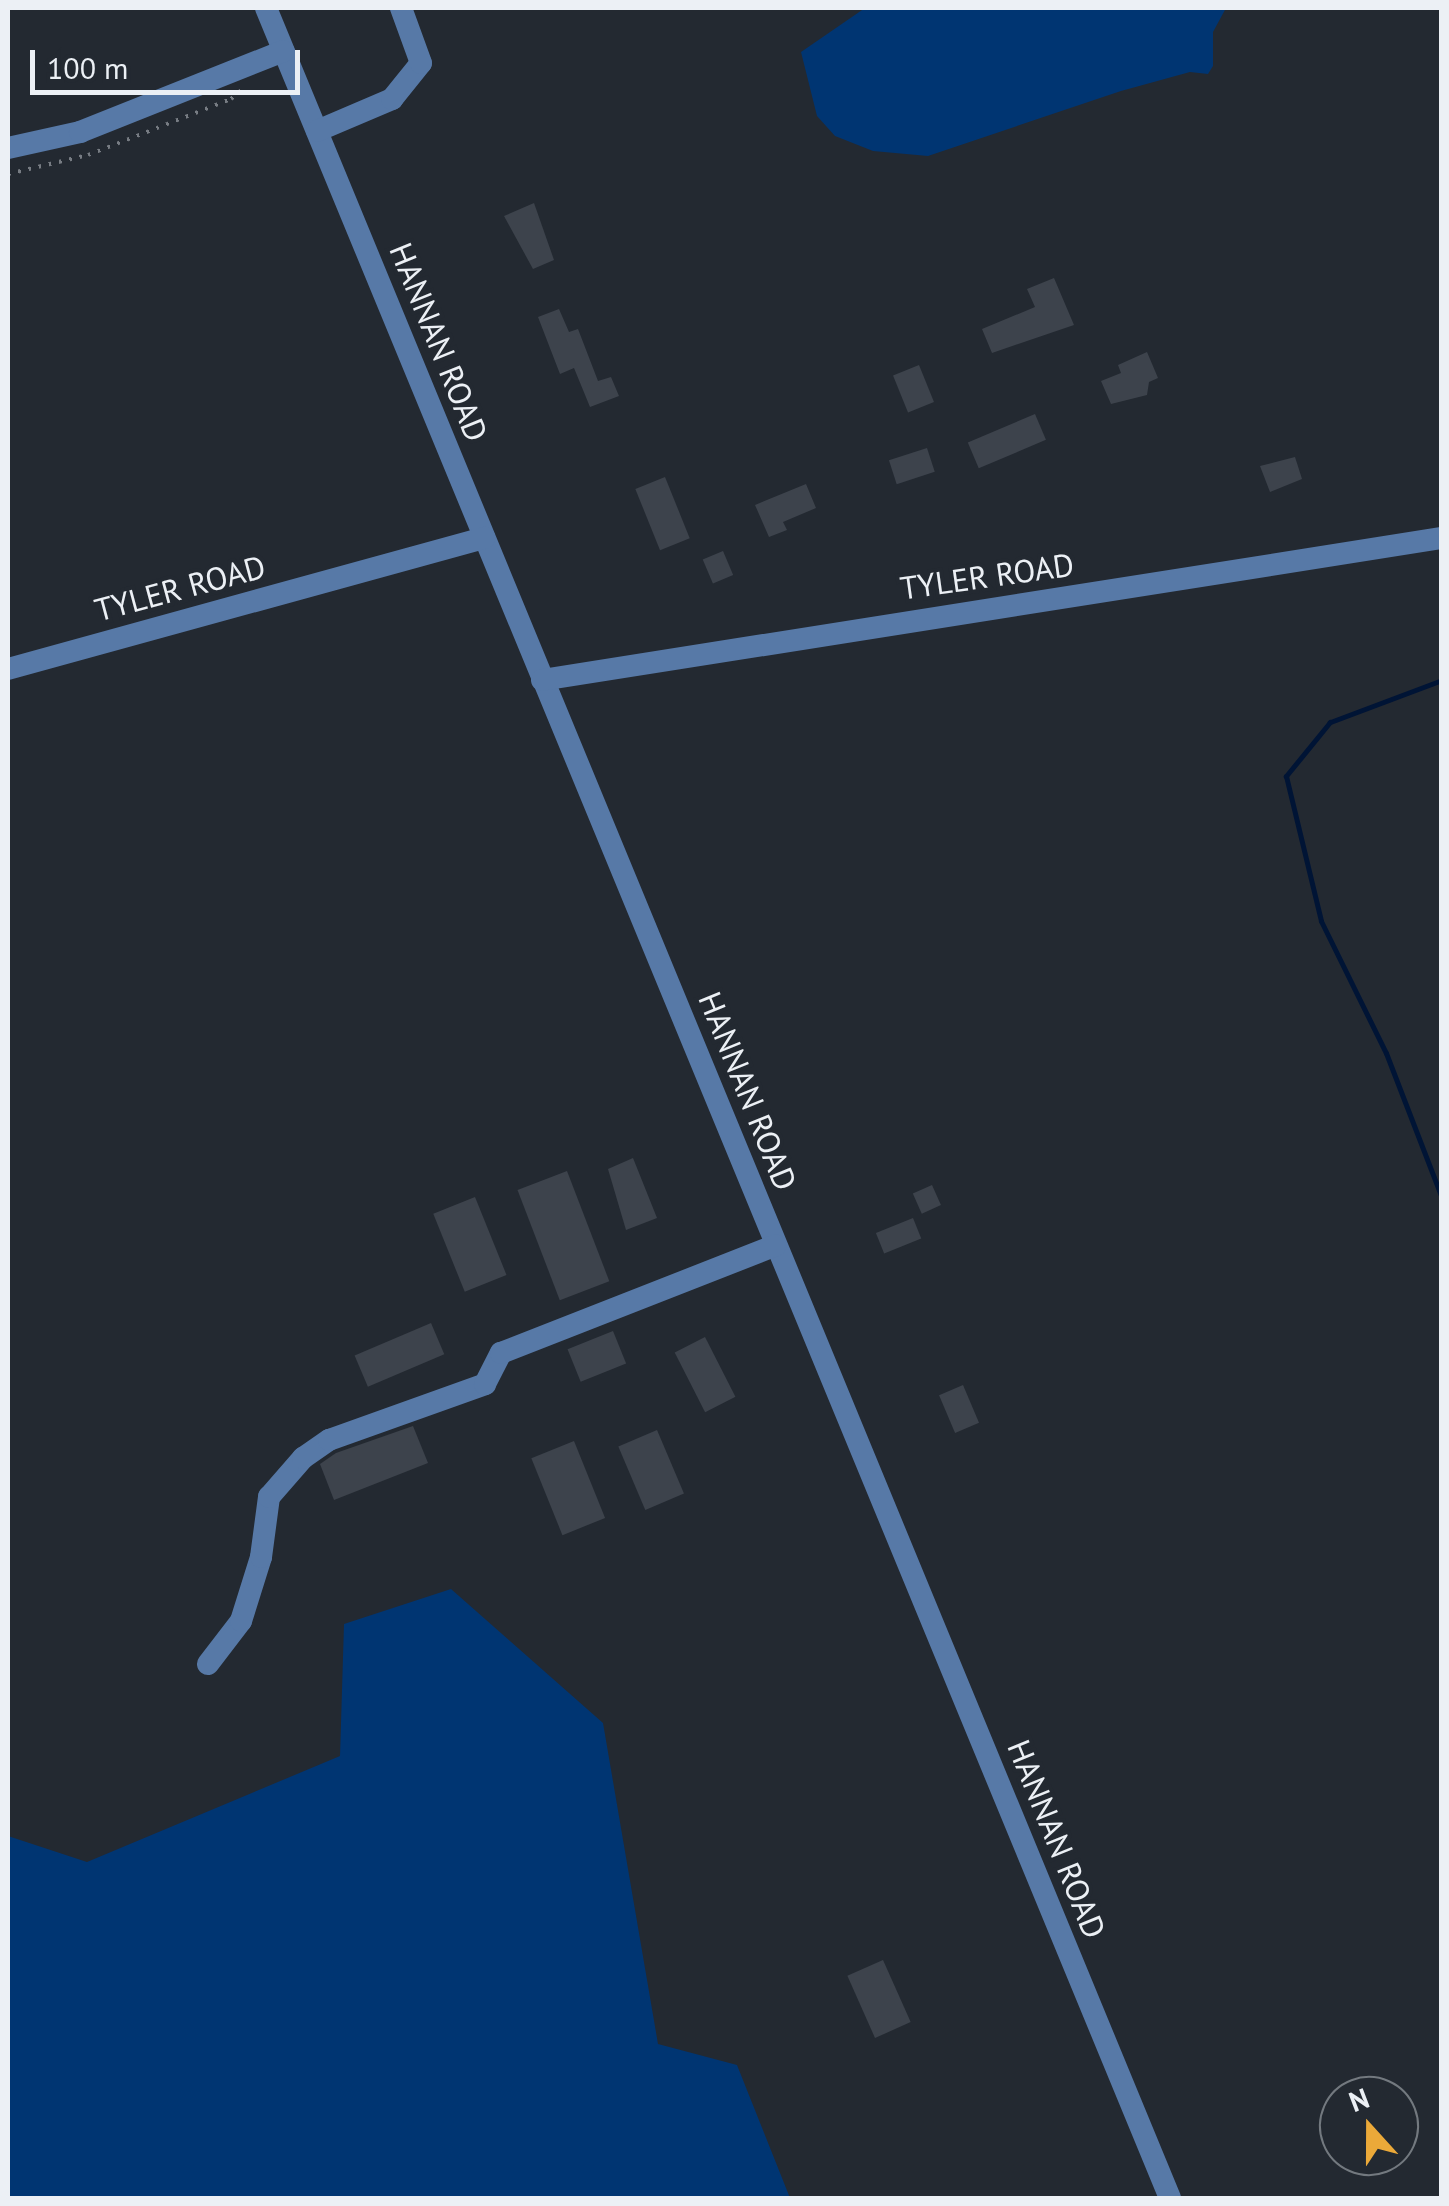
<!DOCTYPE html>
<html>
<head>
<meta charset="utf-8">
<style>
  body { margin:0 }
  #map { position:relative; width:1449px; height:2206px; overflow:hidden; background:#232931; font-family:"PT Sans",sans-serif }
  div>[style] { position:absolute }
  .green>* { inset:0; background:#003572 }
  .stream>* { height:5px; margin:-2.5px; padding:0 2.5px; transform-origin:2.5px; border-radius:2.5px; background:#001435 }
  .building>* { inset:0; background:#3d434c; transform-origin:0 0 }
  .path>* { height:4px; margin-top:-2px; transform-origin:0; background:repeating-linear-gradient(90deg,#777c83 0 2.5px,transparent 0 10.5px) }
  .minor>* { height:22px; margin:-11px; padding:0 11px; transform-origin:11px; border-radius:11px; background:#5779a7 }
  span { translate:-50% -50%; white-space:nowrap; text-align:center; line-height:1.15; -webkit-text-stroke:8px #232931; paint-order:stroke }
  .street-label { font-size:32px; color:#ecf0f5 }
  .frame { position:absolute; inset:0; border:10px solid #ecf0f5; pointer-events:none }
  .north { position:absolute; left:1319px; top:2076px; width:100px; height:100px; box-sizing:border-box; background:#232931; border:2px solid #73797f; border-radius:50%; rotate:339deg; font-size:28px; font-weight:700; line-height:40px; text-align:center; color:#ecf0f5 }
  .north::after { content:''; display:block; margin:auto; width:35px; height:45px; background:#eba939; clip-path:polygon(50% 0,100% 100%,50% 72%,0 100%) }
  .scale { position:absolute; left:30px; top:50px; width:270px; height:45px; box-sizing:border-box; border:5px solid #ecf0f5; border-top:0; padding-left:12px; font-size:30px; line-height:35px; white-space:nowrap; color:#ecf0f5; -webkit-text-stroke:8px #232931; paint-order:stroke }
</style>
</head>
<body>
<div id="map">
  <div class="green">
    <i style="clip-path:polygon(865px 8px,1226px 8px,1213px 32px,1213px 66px,1208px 74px,1190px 72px,1121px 91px,928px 156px,873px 151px,835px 136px,817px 116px,801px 52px)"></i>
    <i style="clip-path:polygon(451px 1589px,603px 1723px,658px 2044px,737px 2065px,790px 2198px,8px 2198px,8px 1836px,87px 1862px,340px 1756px,344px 1624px)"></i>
  </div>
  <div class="stream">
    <i style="left:1442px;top:680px;width:120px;rotate:159.4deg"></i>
    <i style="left:1330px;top:722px;width:70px;rotate:129.2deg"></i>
    <i style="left:1286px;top:776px;width:149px;rotate:76.4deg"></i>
    <i style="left:1321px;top:921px;width:147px;rotate:63.8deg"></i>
    <i style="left:1386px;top:1053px;width:155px;rotate:68.9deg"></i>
  </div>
  <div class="building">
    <i style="clip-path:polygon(534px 203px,554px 260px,533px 269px,504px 216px)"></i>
    <i style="clip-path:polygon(1054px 278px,1074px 325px,992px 353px,982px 329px,1035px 307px,1027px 289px)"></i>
    <i style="clip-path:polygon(559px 309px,569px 332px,578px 329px,598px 381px,611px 377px,619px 396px,590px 407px,574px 368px,560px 374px,538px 317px)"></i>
    <i style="clip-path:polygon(1147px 352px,1158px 378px,1149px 382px,1147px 395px,1111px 404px,1101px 381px,1121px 373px,1118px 365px)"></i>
    <i style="left:919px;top:365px;width:40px;height:28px;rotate:68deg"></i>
    <i style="left:1035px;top:414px;width:28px;height:73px;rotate:67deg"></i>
    <i style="left:927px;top:448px;width:25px;height:40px;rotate:72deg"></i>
    <i style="clip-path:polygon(1295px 457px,1302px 479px,1270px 492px,1260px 466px)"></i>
    <i style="left:665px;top:477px;width:66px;height:32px;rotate:68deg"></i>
    <i style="clip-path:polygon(806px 484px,816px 508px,783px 522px,787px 530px,769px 537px,755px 505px)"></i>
    <i style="left:723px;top:551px;width:26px;height:22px;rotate:67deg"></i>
    <i style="clip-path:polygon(633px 1158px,657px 1218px,626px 1230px,608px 1169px)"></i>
    <i style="left:567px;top:1171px;width:118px;height:53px;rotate:69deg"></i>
    <i style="left:932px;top:1185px;width:22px;height:21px;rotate:66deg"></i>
    <i style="left:475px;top:1197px;width:84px;height:45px;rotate:68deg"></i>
    <i style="left:913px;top:1218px;width:22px;height:40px;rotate:68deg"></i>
    <i style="left:431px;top:1323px;width:34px;height:83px;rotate:67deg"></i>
    <i style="left:613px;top:1331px;width:35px;height:49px;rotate:68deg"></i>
    <i style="left:705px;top:1337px;width:67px;height:34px;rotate:63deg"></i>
    <i style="left:963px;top:1385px;width:41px;height:26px;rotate:67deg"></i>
    <i style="clip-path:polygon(413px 1426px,428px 1463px,334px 1500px,320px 1464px,336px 1453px)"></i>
    <i style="left:657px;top:1430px;width:69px;height:42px;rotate:67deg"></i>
    <i style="left:574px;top:1441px;width:83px;height:46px;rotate:68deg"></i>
    <i style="left:883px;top:1960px;width:68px;height:39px;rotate:66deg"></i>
  </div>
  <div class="path">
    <i style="left:8px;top:174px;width:82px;rotate:-13.4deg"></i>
    <i style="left:88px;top:155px;width:154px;rotate:-21.4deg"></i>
    <i style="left:231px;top:99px;width:18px;rotate:-41deg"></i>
  </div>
  <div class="minor">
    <i style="left:266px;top:8px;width:2369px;rotate:67.57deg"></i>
    <i style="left:317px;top:131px;width:82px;rotate:-23.1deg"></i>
    <i style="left:392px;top:99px;width:46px;rotate:-51.1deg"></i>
    <i style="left:421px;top:63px;width:59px;rotate:-110deg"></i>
    <i style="left:8px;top:148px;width:74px;rotate:-12.5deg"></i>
    <i style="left:80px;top:132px;width:219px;rotate:-21.7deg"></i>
    <i style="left:8px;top:669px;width:494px;rotate:-15.4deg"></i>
    <i style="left:542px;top:680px;width:911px;rotate:-8.97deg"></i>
    <i style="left:208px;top:1664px;width:54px;rotate:-52.5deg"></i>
    <i style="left:241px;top:1621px;width:67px;rotate:-72.6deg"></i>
    <i style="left:261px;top:1557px;width:61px;rotate:-82.4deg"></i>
    <i style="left:269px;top:1497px;width:52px;rotate:-48.9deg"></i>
    <i style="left:303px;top:1458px;width:32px;rotate:-35deg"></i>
    <i style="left:329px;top:1440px;width:166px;rotate:-19.7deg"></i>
    <i style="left:485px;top:1384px;width:35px;rotate:-63deg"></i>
    <i style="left:501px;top:1353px;width:295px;rotate:-21.4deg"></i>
  </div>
  <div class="street-label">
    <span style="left:439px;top:342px;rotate:68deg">HANNAN ROAD</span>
    <span style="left:987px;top:576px;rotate:-8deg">TYLER ROAD</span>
    <span style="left:180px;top:588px;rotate:-15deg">TYLER ROAD</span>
    <span style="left:748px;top:1091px;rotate:68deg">HANNAN ROAD</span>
    <span style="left:1057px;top:1839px;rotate:68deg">HANNAN ROAD</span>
  </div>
  <div class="frame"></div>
  <div class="north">N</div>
  <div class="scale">100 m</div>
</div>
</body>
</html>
